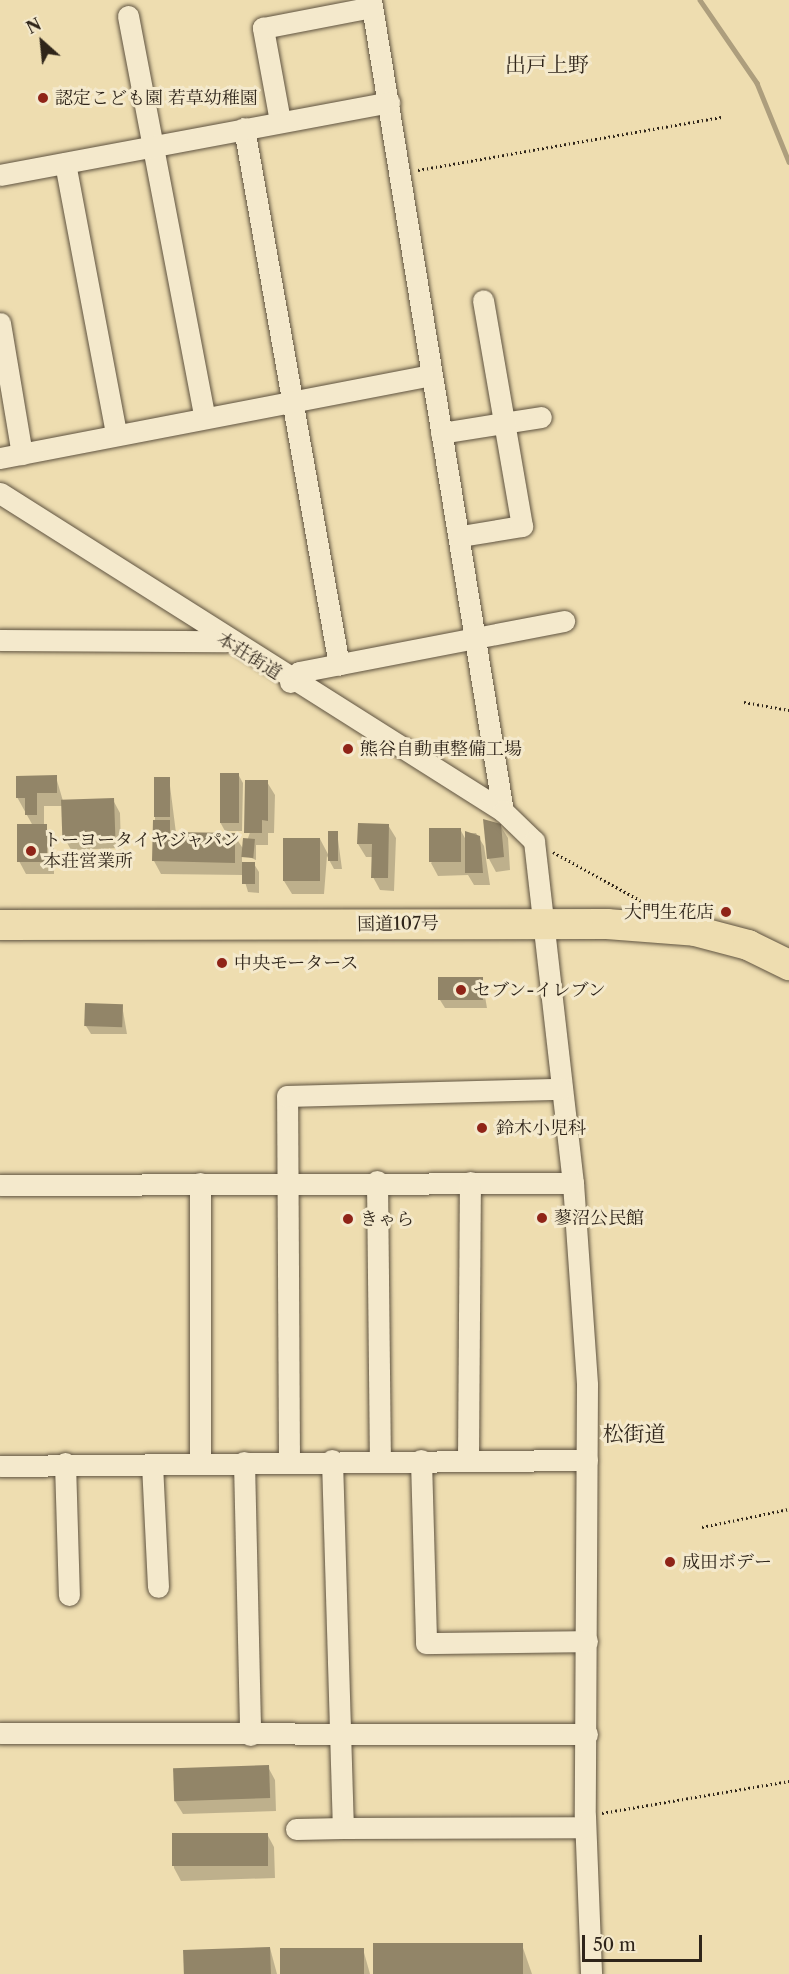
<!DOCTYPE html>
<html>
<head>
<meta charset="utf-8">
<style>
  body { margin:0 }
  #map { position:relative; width:789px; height:1974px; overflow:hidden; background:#eeddb0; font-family:"Libre Caslon Text","Noto Serif JP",serif }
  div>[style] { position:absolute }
  .shadow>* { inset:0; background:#0003 }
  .stream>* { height:4.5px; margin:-2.25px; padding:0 2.25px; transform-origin:2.25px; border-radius:2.25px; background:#ad9e7d }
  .building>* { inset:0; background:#928568; transform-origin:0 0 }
  .path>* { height:3px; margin-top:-1.5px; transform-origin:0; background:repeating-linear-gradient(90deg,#2f251a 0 1.5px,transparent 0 4.5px) }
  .roads { filter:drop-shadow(0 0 2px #5f5340) drop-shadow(0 0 2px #5f5340) }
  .minor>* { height:21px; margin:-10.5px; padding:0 10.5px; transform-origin:10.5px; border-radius:10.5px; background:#f4e9cc }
  .highway>* { height:30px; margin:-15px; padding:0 15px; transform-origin:15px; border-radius:15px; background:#eeddb0 }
  .dots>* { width:16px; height:16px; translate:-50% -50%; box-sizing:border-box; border:3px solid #f4e9cc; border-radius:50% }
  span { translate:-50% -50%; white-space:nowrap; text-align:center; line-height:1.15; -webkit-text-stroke:6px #f4e9cc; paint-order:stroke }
  .poi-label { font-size:18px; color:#2f251a }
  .left { translate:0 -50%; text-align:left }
  .right { translate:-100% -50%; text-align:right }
  .street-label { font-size:18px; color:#2f251a }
  .quarter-label { font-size:21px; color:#2f251a }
  .north { position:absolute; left:12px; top:12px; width:60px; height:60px; -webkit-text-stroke:4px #f4e9cc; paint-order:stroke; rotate:333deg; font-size:16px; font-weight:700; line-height:24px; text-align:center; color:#2f251a }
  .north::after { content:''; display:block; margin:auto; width:21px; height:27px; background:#2f251a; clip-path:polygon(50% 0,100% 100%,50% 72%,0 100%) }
  .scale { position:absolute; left:582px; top:1935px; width:120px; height:27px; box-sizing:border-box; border:3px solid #2f251a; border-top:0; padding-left:8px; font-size:18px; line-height:21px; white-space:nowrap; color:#2f251a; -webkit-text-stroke:4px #f4e9cc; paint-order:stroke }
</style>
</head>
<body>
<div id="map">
  <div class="shadow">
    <i style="clip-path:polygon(238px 774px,243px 783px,242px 831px,225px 831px,220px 822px)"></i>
    <i style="clip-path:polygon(56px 777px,63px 801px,113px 800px,120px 813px,121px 848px,71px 850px,64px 837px,63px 806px,44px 806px,44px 826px,54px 839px,54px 874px,26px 874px,19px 861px,33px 826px,17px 797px)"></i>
    <i style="clip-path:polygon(169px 778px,176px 833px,234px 835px,244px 850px,267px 782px,275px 795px,274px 833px,268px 833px,268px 845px,256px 845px,256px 860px,242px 854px,242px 863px,254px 864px,259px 872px,259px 893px,248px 892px,243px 875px,161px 874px,154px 861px,155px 817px)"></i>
    <i style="clip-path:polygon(388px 825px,396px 838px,394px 891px,380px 890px,373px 877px,373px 857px,366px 857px,358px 844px)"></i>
    <i style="clip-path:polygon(500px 825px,508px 838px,510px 870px,496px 872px,489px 859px)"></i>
    <i style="clip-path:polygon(460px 829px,466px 840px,466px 833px,476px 833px,484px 846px,490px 885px,474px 885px,468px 875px,438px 876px,431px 863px)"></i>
    <i style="clip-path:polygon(337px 832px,342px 869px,334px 869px,327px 856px,324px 894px,292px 894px,284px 881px,285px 839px,320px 839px,329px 856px)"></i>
    <i style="clip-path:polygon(482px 979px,487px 1008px,445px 1008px,440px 1000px)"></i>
    <i style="clip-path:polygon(122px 1005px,127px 1034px,91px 1034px,86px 1026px)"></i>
    <i style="clip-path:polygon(268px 1767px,275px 1780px,276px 1811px,183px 1814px,175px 1801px)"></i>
    <i style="clip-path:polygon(267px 1834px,274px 1847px,275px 1878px,181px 1881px,174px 1868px,173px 1837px)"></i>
    <i style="clip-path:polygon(522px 1945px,532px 1974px,375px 1974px)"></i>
    <i style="clip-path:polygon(270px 1948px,277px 1974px,185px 1974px)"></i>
    <i style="clip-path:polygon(363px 1949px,370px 1974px,282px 1974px)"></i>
  </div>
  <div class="stream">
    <i style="left:700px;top:0;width:101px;rotate:55.5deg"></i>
    <i style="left:757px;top:83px;width:85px;rotate:67.9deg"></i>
  </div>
  <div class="building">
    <i style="left:220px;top:773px;width:19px;height:50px"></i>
    <i style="clip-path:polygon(57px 775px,57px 793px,37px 793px,37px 815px,25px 815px,25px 798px,16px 798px,16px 776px)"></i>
    <i style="left:154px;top:777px;width:16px;height:40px"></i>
    <i style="clip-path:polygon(245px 780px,268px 780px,268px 821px,262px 820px,262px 833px,244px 833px)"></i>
    <i style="left:114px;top:798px;width:38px;height:53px;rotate:88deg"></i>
    <i style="clip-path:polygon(483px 819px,501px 824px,504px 857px,487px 859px)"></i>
    <i style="clip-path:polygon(153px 820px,170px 820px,170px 832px,235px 833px,235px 863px,152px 861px)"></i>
    <i style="clip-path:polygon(358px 823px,389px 824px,388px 878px,371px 878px,372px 844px,357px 844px)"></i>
    <i style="left:47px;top:824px;width:38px;height:30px;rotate:90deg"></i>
    <i style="left:461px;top:828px;width:34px;height:32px;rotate:90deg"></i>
    <i style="left:328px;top:831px;width:10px;height:30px"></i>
    <i style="clip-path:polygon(465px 831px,480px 836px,483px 873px,465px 873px)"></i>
    <i style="left:243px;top:838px;width:12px;height:19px;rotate:5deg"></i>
    <i style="left:283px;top:838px;width:37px;height:43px"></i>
    <i style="left:242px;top:862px;width:13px;height:22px"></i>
    <i style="left:483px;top:977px;width:23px;height:45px;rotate:90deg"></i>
    <i style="left:85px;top:1003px;width:38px;height:23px;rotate:2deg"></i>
    <i style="left:269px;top:1765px;width:33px;height:96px;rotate:88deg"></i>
    <i style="left:268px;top:1833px;width:33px;height:96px;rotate:90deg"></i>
    <i style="left:523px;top:1943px;width:31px;height:150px;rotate:90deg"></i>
    <i style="left:270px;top:1947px;width:27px;height:87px;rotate:88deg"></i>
    <i style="left:280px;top:1948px;width:84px;height:26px"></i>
  </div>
  <div class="path">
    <i style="left:418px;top:170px;width:308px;rotate:-9.9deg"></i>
    <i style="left:744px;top:702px;width:46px;rotate:10.1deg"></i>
    <i style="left:553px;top:852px;width:107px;rotate:29deg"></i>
    <i style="left:702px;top:1527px;width:89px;rotate:-11.7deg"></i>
    <i style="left:602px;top:1813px;width:190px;rotate:-9.7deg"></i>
  </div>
  <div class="roads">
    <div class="minor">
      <i style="left:371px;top:0;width:822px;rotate:80.76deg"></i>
      <i style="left:128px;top:16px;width:406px;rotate:79.2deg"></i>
      <i style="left:280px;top:121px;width:95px;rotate:-100.4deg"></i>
      <i style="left:263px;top:28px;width:111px;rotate:-10.9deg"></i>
      <i style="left:244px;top:128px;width:545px;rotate:79.97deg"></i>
      <i style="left:65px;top:163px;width:276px;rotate:79.3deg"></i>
      <i style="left:0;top:175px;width:396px;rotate:-10.6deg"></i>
      <i style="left:0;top:323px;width:133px;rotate:80.5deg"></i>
      <i style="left:441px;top:433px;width:101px;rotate:-9.1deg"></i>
      <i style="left:0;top:458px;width:437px;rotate:-10.9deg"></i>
      <i style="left:0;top:493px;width:595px;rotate:32.3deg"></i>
      <i style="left:503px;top:811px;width:43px;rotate:44.1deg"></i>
      <i style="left:534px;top:841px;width:344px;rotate:83.5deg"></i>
      <i style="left:573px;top:1183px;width:202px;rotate:86deg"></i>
      <i style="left:587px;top:1385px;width:431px;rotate:90.3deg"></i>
      <i style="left:585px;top:1816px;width:158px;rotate:87.8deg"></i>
      <i style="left:461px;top:536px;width:62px;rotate:-9.3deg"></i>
      <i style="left:522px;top:526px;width:229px;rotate:-99.8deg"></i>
      <i style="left:0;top:640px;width:225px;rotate:0.3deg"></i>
      <i style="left:290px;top:682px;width:13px;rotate:-48deg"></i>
      <i style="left:299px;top:672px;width:270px;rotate:-10.9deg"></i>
      <i style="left:377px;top:1181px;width:279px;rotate:89.4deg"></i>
      <i style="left:200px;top:1183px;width:277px;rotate:90deg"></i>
      <i style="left:0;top:1185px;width:573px;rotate:-0.2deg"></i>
      <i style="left:332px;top:1460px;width:368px;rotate:88.3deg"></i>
      <i style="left:343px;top:1828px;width:242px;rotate:-0.2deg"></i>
      <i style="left:421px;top:1460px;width:183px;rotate:88.4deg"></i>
      <i style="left:426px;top:1643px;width:161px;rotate:-0.7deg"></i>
      <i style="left:468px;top:1460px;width:278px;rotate:-89.6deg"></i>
      <i style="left:289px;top:1461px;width:365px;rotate:-90.3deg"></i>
      <i style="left:287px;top:1096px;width:274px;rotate:-1.5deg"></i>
      <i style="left:244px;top:1462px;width:273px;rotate:88.7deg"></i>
      <i style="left:65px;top:1463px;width:132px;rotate:88.3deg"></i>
      <i style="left:152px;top:1464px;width:123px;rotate:87.2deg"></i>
      <i style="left:0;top:1466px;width:587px;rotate:-0.59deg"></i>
      <i style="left:0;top:1733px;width:587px;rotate:0.1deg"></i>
      <i style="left:296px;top:1829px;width:47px;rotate:-1.2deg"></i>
    </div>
    <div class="highway">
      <i style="left:0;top:925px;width:607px;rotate:-0.09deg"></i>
      <i style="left:607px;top:924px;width:88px;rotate:4.5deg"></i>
      <i style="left:695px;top:931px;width:55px;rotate:14.8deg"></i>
      <i style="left:748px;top:945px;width:46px;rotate:26deg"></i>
    </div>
  </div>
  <div class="dots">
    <i style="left:43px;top:98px;background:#8f2418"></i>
    <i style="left:348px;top:749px;background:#8f2418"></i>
    <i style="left:31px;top:851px;background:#8f2418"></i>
    <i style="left:726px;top:912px;background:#8f2418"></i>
    <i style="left:222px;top:963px;background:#8f2418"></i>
    <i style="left:461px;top:990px;background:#8f2418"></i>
    <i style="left:482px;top:1128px;background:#8f2418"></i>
    <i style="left:542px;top:1218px;background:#8f2418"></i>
    <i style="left:348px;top:1219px;background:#8f2418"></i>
    <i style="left:670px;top:1562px;background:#8f2418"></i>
  </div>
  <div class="poi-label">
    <span class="left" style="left:55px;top:98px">認定こども園 若草幼稚園</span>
    <span class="left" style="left:360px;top:749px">熊谷自動車整備工場</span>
    <span class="left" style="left:43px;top:851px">トーヨータイヤジャパン<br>本荘営業所</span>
    <span class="right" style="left:714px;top:912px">大門生花店</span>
    <span class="left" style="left:234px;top:963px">中央モータース</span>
    <span class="left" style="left:473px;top:990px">セブン-イレブン</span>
    <span class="left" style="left:496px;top:1128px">鈴木小児科</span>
    <span class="left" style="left:554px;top:1218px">蓼沼公民館</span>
    <span class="left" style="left:360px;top:1219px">きゃら</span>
    <span class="left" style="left:682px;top:1562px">成田ボデー</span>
  </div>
  <div class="street-label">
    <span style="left:249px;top:656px;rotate:32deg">本荘街道</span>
    <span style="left:398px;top:924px;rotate:-1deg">国道107号</span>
  </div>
  <div class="quarter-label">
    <span style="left:547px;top:65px">出戸上野</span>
    <span style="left:634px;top:1434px">松街道</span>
  </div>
  <div class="north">N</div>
  <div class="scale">50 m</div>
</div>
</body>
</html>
